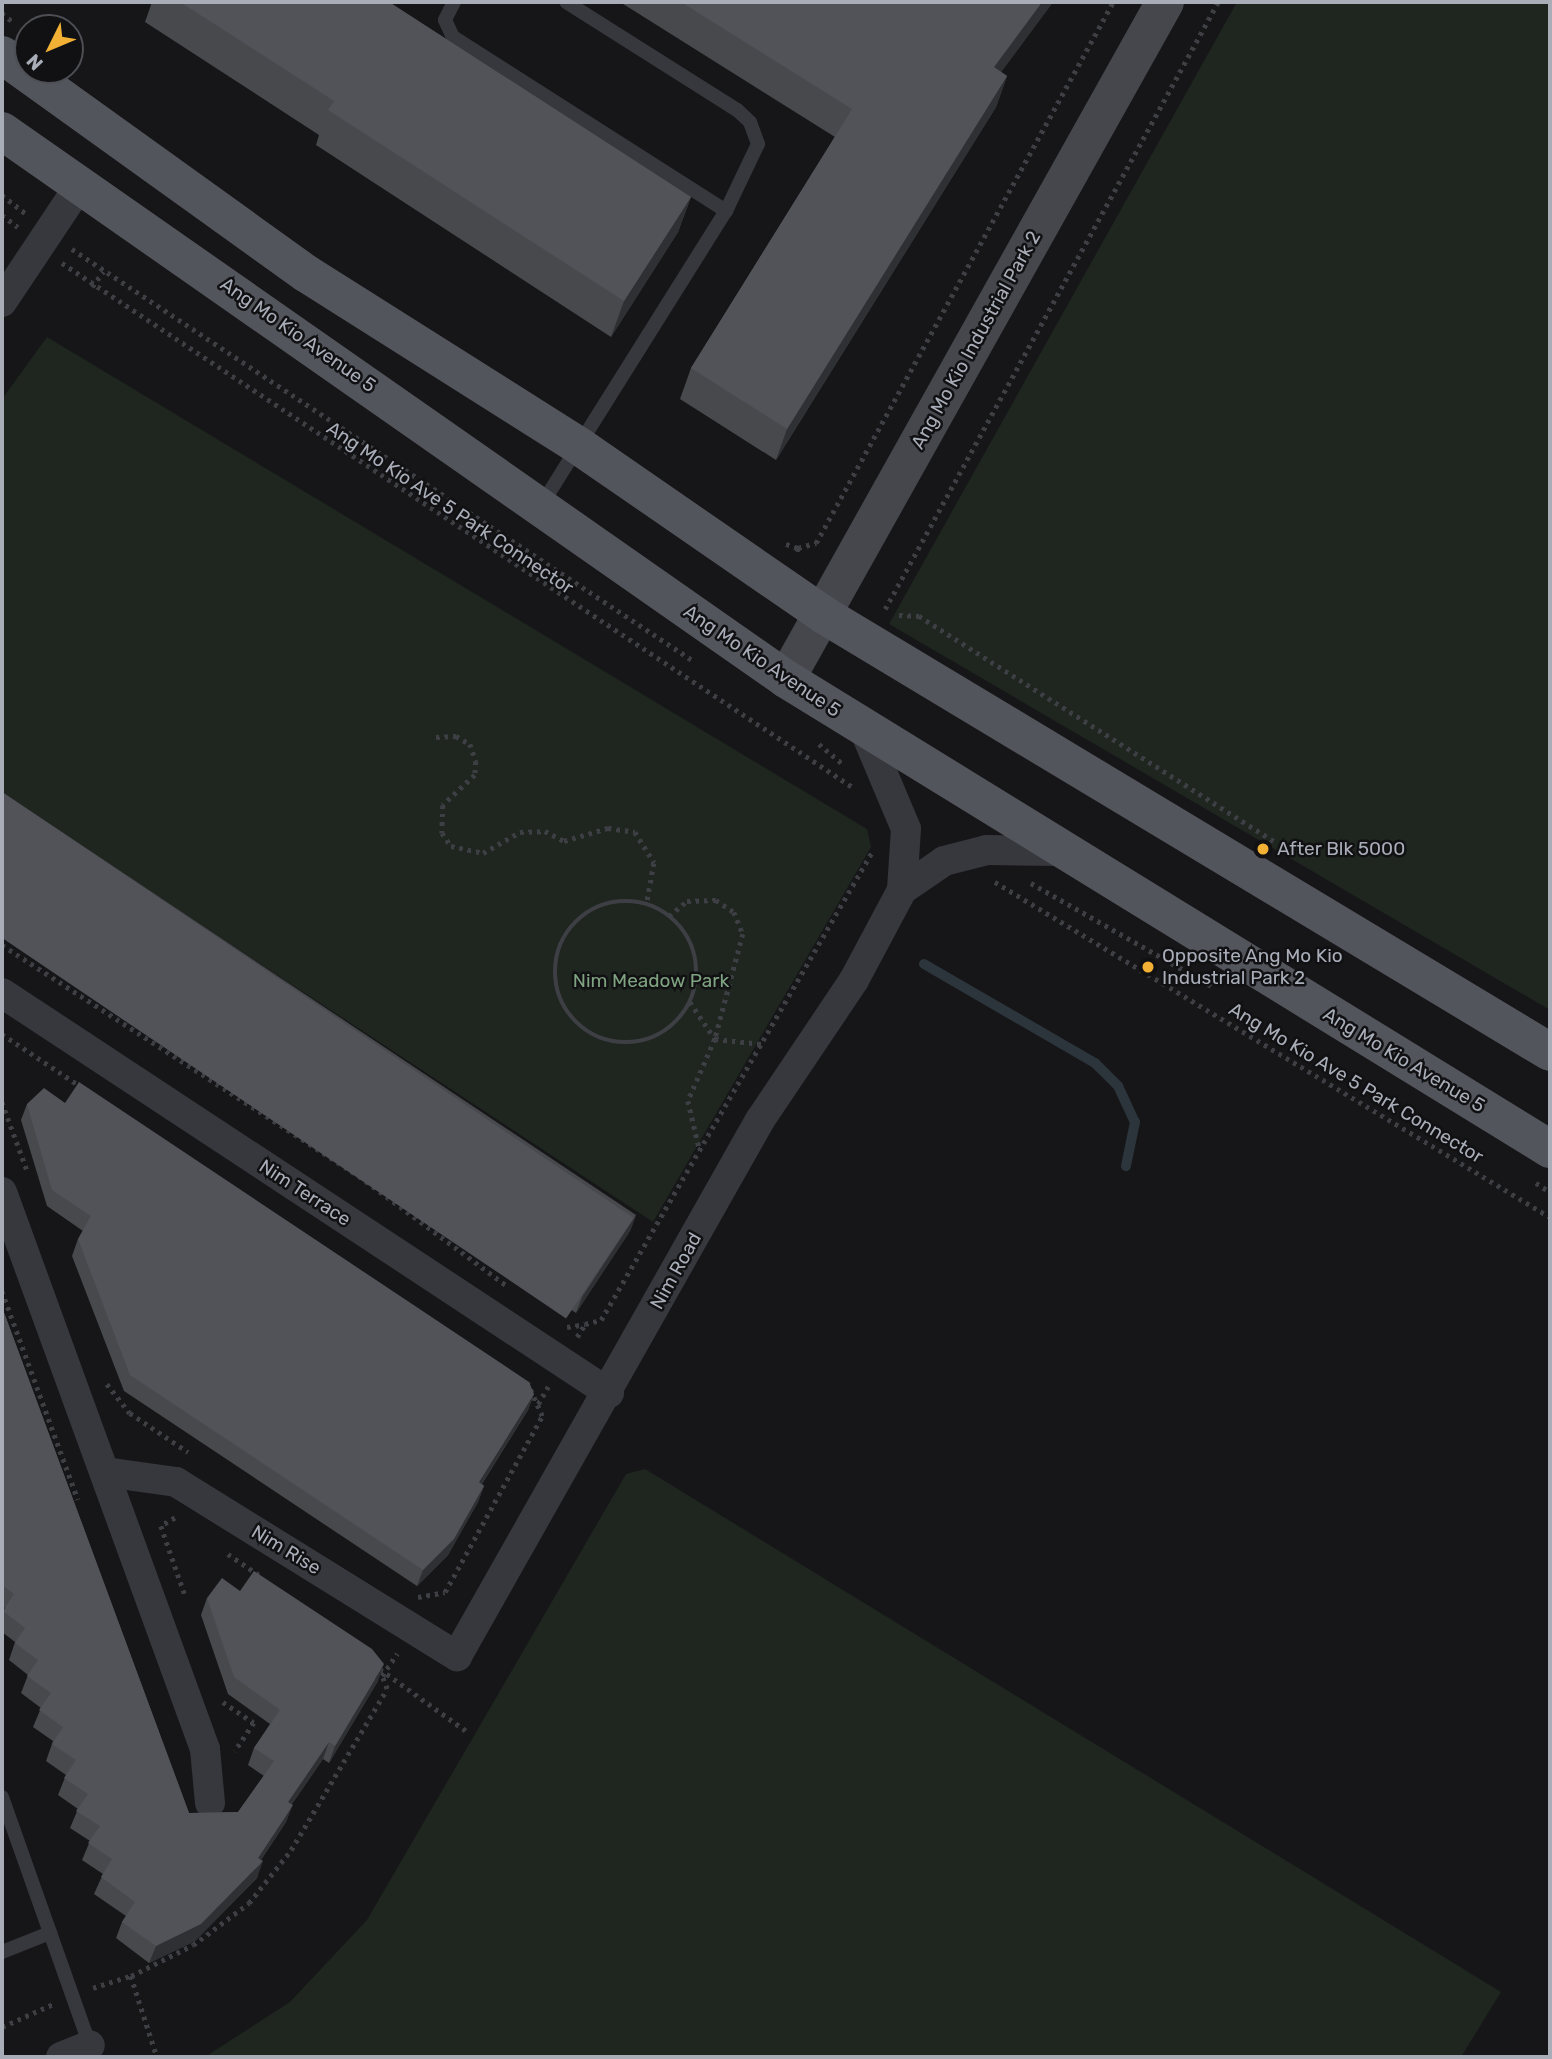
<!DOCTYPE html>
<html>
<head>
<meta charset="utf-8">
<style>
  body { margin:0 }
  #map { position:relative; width:1552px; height:2059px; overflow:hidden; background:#161618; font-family:Rubik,sans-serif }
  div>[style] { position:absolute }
  .green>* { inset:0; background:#1e261f }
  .stream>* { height:10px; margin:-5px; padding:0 5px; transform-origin:5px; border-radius:5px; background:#2c353c }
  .path>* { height:4.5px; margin-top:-2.25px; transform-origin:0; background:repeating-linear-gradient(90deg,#3d3f44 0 3.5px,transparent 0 8.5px) }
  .path>.ring { margin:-2.25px; padding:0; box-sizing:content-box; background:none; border:4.5px solid #3d3f44; border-radius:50% }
  .lane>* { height:14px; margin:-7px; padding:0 7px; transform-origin:7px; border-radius:7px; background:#37383d }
  .street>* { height:30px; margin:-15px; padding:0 15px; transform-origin:15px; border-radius:15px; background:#37383d }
  .secondary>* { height:38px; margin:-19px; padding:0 19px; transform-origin:19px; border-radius:19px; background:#45474d }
  .primary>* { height:38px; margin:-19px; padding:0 19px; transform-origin:19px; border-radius:19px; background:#53555c }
  .wall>* { inset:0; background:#47494d }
  .shaded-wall>* { inset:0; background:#2f3033 }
  .building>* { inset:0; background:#525359; transform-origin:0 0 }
  .dots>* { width:19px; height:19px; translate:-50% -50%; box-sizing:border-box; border:4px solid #111113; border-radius:50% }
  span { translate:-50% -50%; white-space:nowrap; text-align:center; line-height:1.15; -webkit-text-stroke:5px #111113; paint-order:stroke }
  .street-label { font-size:19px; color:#a8adb8 }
  .poi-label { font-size:19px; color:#a8adb8 }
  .left { translate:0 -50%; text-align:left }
  .park-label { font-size:19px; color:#7fa381 }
  .frame { position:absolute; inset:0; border:4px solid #a8adb8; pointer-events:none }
  .north { position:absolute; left:14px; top:14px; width:70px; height:70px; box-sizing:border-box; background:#111113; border:2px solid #4d4f55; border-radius:50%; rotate:227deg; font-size:19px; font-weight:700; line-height:28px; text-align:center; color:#a8adb8 }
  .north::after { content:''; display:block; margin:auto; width:24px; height:32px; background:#f2b134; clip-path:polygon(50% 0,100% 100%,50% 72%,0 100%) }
</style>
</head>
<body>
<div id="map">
  <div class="green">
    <i style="clip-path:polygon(1237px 2px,1550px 2px,1550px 1010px,889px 624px)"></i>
    <i style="clip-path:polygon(47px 337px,867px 829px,871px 847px,653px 1222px,2px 794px,2px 399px)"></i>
    <i style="clip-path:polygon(645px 1469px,1501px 1992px,1461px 2057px,205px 2057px,290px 2002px,367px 1920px,626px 1474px)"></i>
  </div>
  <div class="stream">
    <i style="left:924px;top:964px;width:198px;rotate:30.1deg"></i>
    <i style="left:1095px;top:1063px;width:33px;rotate:45deg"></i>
    <i style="left:1118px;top:1086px;width:40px;rotate:65deg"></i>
    <i style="left:1135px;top:1122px;width:45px;rotate:101.6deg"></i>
  </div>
  <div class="path">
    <i style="left:2px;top:13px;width:13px;rotate:39deg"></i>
    <i style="left:2px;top:195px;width:31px;rotate:38deg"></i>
    <i style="left:2px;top:215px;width:20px;rotate:37deg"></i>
    <i style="left:72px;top:249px;width:747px;rotate:33.54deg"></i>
    <i style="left:62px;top:263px;width:950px;rotate:33.54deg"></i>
    <i style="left:92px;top:287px;width:19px;rotate:-54deg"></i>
    <i style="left:786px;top:544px;width:13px;rotate:18deg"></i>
    <i style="left:798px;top:548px;width:6px;rotate:99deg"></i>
    <i style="left:798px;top:548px;width:19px;rotate:-16deg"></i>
    <i style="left:816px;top:543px;width:617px;rotate:-61.23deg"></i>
    <i style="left:885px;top:609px;width:692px;rotate:-61.25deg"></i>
    <i style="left:899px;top:615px;width:20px;rotate:3deg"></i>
    <i style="left:919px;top:616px;width:422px;rotate:32.4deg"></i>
    <i style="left:436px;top:737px;width:20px;rotate:-3deg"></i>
    <i style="left:456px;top:736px;width:16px;rotate:30deg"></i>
    <i style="left:470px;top:744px;width:18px;rotate:71deg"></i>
    <i style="left:476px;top:761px;width:14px;rotate:94deg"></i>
    <i style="left:475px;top:775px;width:44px;rotate:136.8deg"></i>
    <i style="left:443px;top:805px;width:28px;rotate:92deg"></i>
    <i style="left:442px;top:833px;width:16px;rotate:55deg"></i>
    <i style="left:451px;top:846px;width:33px;rotate:12deg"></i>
    <i style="left:483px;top:853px;width:43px;rotate:-29.6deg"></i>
    <i style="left:520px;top:832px;width:25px;rotate:-2deg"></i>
    <i style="left:545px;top:831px;width:21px;rotate:28deg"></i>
    <i style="left:564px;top:841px;width:46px;rotate:-16.5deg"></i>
    <i style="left:608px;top:828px;width:27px;rotate:8deg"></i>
    <i style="left:635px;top:832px;width:36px;rotate:58deg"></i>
    <i style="left:654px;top:863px;width:40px;rotate:100deg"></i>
    <i style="left:819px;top:744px;width:33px;rotate:40deg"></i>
    <i style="left:995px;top:882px;width:648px;rotate:31.12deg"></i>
    <i style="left:1031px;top:883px;width:212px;rotate:29.7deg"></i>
    <i class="ring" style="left:555px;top:901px;width:137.5px;height:137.5px"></i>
    <i style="left:669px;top:916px;width:23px;rotate:-40deg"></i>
    <i style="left:687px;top:901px;width:29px;rotate:-2deg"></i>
    <i style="left:716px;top:900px;width:22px;rotate:34deg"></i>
    <i style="left:734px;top:912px;width:24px;rotate:68deg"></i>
    <i style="left:743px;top:934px;width:109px;rotate:104.9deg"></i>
    <i style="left:715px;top:1039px;width:68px;rotate:113.5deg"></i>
    <i style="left:688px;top:1101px;width:51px;rotate:76.5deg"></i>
    <i style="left:2px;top:945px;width:425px;rotate:32.9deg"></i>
    <i style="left:359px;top:1176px;width:183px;rotate:36.6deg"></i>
    <i style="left:690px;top:1002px;width:45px;rotate:56deg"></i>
    <i style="left:715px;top:1039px;width:47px;rotate:6.1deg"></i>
    <i style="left:2px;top:1034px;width:94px;rotate:33.7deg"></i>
    <i style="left:2px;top:1102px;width:76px;rotate:69.9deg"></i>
    <i style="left:1536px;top:1183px;width:17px;rotate:33deg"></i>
    <i style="left:2px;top:1291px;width:222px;rotate:70deg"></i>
    <i style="left:567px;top:1327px;width:18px;rotate:-9deg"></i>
    <i style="left:577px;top:1337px;width:15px;rotate:-58deg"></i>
    <i style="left:585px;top:1324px;width:16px;rotate:-14deg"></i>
    <i style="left:601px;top:1320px;width:541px;rotate:-59.93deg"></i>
    <i style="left:107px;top:1384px;width:37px;rotate:52deg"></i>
    <i style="left:130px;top:1413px;width:70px;rotate:33.9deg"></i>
    <i style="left:538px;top:1404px;width:20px;rotate:-60deg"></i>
    <i style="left:175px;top:1518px;width:16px;rotate:150deg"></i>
    <i style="left:161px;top:1526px;width:73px;rotate:70.8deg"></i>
    <i style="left:228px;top:1554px;width:37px;rotate:34deg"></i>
    <i style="left:418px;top:1597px;width:27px;rotate:-10deg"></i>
    <i style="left:445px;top:1592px;width:201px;rotate:-61.1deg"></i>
    <i style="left:542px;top:1416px;width:36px;rotate:-114deg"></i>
    <i style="left:380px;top:1669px;width:110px;rotate:35.7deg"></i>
    <i style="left:223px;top:1702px;width:37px;rotate:34deg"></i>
    <i style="left:254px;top:1723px;width:34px;rotate:124deg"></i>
    <i style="left:131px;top:1976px;width:69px;rotate:-26.6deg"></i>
    <i style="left:193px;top:1945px;width:70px;rotate:-36.9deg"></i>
    <i style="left:249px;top:1903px;width:68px;rotate:-51.6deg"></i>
    <i style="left:291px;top:1850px;width:187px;rotate:-59.2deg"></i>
    <i style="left:387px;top:1689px;width:14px;rotate:-111deg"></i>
    <i style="left:382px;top:1676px;width:27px;rotate:-56deg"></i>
    <i style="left:93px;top:1988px;width:40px;rotate:-18deg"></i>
    <i style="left:131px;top:1976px;width:85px;rotate:72.2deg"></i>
    <i style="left:2px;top:2027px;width:56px;rotate:-24.3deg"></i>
  </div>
  <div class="lane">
    <i style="left:454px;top:2px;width:20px;rotate:117deg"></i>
    <i style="left:445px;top:20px;width:19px;rotate:65deg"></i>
    <i style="left:453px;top:37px;width:324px;rotate:32.5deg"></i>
    <i style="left:542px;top:504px;width:346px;rotate:-57.9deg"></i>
    <i style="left:726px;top:211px;width:74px;rotate:-64.5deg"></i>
    <i style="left:758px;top:144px;width:23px;rotate:-110deg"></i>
    <i style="left:750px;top:122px;width:18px;rotate:-137deg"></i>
    <i style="left:737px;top:110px;width:202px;rotate:-147.7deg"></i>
    <i style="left:2px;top:1797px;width:263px;rotate:70.5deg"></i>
    <i style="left:2px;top:1952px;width:52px;rotate:-21.6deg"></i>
  </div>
  <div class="street">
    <i style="left:2px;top:302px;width:141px;rotate:-56.3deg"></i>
    <i style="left:864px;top:729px;width:108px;rotate:67.2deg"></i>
    <i style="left:906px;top:829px;width:61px;rotate:93.8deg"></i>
    <i style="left:902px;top:890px;width:51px;rotate:-34.6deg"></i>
    <i style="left:944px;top:861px;width:44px;rotate:-14.3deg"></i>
    <i style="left:987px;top:850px;width:71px;rotate:0.8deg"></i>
    <i style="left:2px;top:993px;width:727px;rotate:33.38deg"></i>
    <i style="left:2px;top:1192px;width:593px;rotate:69.98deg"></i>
    <i style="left:205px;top:1749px;width:54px;rotate:84.7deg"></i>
    <i style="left:105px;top:1472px;width:72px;rotate:8deg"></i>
    <i style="left:176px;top:1482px;width:331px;rotate:31.8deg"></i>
    <i style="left:457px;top:1656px;width:616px;rotate:-60.52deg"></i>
    <i style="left:760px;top:1120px;width:169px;rotate:-56.1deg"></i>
    <i style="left:854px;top:980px;width:102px;rotate:-61.9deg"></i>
    <i style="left:61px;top:2057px;width:31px;rotate:-22deg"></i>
  </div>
  <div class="secondary">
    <i style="left:786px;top:679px;width:776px;rotate:-60.76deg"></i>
  </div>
  <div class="primary">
    <i style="left:2px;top:55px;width:375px;rotate:35.7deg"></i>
    <i style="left:307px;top:274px;width:322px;rotate:32.3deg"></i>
    <i style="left:579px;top:446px;width:298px;rotate:34.6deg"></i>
    <i style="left:824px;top:615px;width:847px;rotate:31.04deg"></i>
    <i style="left:2px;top:131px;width:957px;rotate:34.95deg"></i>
    <i style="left:786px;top:679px;width:897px;rotate:31.6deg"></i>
  </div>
  <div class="wall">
    <i style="clip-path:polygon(152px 2px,389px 2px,691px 197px,678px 232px,611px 337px,316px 145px,319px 135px,145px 22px)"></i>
    <i style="clip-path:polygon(620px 2px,1053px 2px,1001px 72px,1007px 76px,996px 107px,776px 460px,680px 399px,691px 368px,835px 137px)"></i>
    <i style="clip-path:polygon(2px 792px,636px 1215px,630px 1231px,576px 1313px,2px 932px)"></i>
    <i style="clip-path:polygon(65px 1103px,534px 1394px,528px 1410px,482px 1484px,484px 1486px,478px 1502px,448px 1555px,417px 1586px,124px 1391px,72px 1256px,78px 1239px,83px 1231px,47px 1206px,21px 1120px,27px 1104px)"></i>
    <i style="clip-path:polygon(2px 1307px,189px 1813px,238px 1812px,264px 1776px,248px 1765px,254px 1748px,270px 1724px,228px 1694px,201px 1615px,207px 1598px,240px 1591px,378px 1681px,329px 1763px,323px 1759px,292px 1804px,286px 1822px,261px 1860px,257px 1878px,195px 1941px,149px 1963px,116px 1938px,122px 1922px,126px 1916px,94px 1894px,103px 1874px,82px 1860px,90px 1841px,70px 1828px,78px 1809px,58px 1795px,66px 1775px,46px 1761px,53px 1741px,33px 1727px,41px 1708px,21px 1693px,28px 1675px,9px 1660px,15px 1642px,2px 1632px,2px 1614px,5px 1608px,2px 1606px)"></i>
  </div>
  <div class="shaded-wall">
    <i style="clip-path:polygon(1042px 2px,1053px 2px,982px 98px,994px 67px)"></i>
    <i style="clip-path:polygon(1007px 76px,996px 107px,776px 460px,787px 429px)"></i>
    <i style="clip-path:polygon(691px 197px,678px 232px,611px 337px,624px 301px)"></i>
    <i style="clip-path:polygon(636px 1215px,630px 1231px,576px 1313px,582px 1297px)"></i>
    <i style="clip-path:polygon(534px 1394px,528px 1410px,473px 1498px,479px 1482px)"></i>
    <i style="clip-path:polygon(484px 1486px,478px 1502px,448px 1555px,417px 1586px,423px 1570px)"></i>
    <i style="clip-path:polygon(384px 1664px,378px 1681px,329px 1763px,335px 1746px)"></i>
    <i style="clip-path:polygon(329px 1742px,323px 1759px,282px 1818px,288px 1802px)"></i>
    <i style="clip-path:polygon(293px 1805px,286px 1822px,254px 1870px,263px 1861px,257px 1878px,195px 1941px,149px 1963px,156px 1946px,258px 1858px)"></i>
  </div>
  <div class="building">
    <i style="clip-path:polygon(180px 2px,389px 2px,691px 197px,624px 301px,328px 110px,334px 101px)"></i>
    <i style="clip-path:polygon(681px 2px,1042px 2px,994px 67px,1007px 76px,787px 429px,691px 368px,852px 109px)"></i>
    <i style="left:2px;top:792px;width:762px;height:121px;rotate:34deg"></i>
    <i style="clip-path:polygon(79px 1082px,529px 1382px,534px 1394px,479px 1482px,484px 1486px,454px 1539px,423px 1570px,130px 1375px,78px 1239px,91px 1216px,52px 1190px,27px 1104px,44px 1088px,65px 1103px)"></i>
    <i style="clip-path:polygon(2px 1307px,189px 1813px,238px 1812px,274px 1761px,254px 1748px,280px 1710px,234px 1677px,207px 1598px,222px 1578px,240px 1591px,254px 1571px,372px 1649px,384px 1664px,335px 1746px,329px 1742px,288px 1802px,293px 1805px,258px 1858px,263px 1861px,201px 1924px,156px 1946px,122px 1922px,135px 1902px,101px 1877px,112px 1859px,88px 1843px,100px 1826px,76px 1811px,88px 1794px,64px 1778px,76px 1760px,52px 1744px,63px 1727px,39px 1710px,51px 1693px,27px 1676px,38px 1660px,15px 1643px,25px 1628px,3px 1611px,14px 1594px,2px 1585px)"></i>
  </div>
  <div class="dots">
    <i style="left:1263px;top:849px;background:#f2b134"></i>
    <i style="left:1148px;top:967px;background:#f2b134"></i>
  </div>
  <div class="street-label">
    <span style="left:298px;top:335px;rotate:35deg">Ang Mo Kio Avenue 5</span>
    <span style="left:976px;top:340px;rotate:-61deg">Ang Mo Kio Industrial Park 2</span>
    <span style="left:450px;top:508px;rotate:34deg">Ang Mo Kio Ave 5 Park Connector</span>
    <span style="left:762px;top:661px;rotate:34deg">Ang Mo Kio Avenue 5</span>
    <span style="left:1404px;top:1060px;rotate:31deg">Ang Mo Kio Avenue 5</span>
    <span style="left:1356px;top:1083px;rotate:31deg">Ang Mo Kio Ave 5 Park Connector</span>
    <span style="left:305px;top:1193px;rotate:33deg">Nim Terrace</span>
    <span style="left:676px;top:1271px;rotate:-61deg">Nim Road</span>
    <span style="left:286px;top:1550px;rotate:31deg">Nim Rise</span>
  </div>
  <div class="poi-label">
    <span class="left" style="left:1277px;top:849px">After Blk 5000</span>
    <span class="left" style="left:1162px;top:967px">Opposite Ang Mo Kio<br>Industrial Park 2</span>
  </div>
  <div class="park-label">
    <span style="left:651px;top:981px">Nim Meadow Park</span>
  </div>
  <div class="frame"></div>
  <div class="north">N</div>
</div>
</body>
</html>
